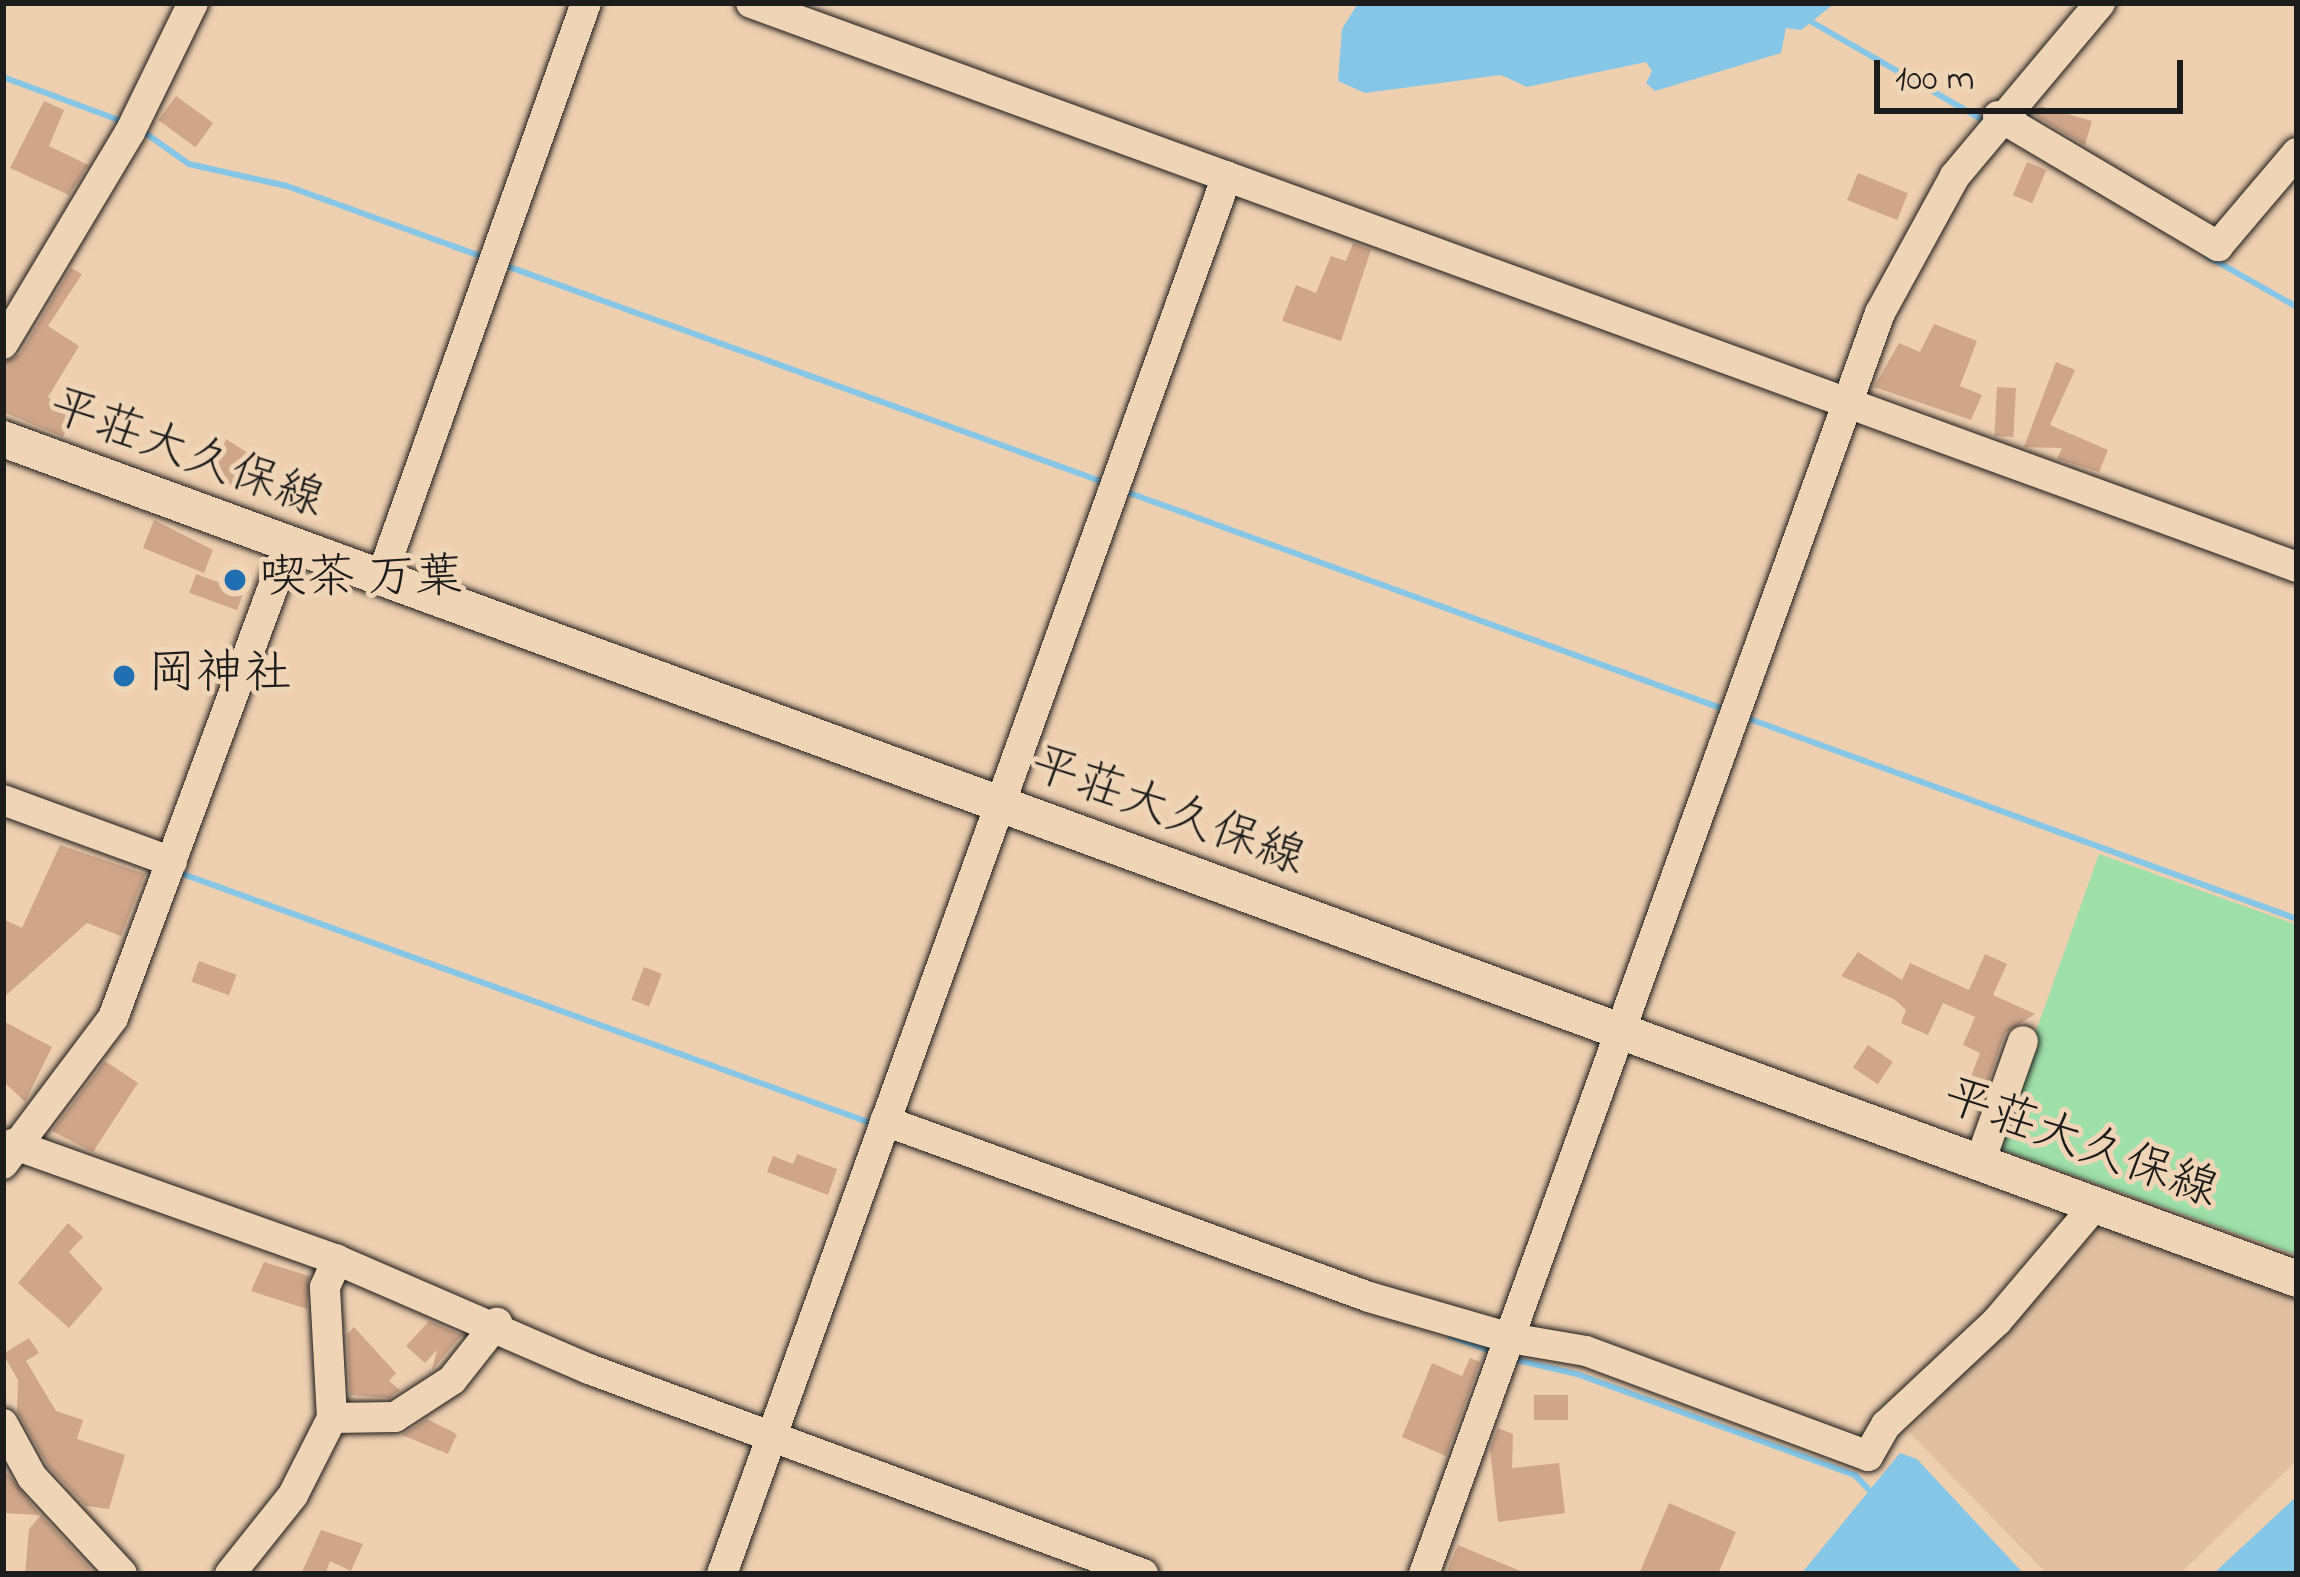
<!DOCTYPE html>
<html>
<head>
<meta charset="utf-8">
<style>
  body { margin:0 }
  #map { position:relative; width:2300px; height:1577px; overflow:hidden; background:#eecfb0; font-family:"Indie Flower","Klee One",sans-serif }
  div>[style] { position:absolute }
  .built>* { inset:0; background:#e1c0a2 }
  .green>* { inset:0; background:#9fdfa9 }
  .water>* { inset:0; background:#86c7e7 }
  .stream>* { height:6px; margin:-3px; padding:0 3px; transform-origin:3px; border-radius:3px; background:#86c7e7 }
  .building>* { inset:0; background:#d0a68a; transform-origin:0 0 }
  .roads { filter:drop-shadow(0 0 3px #1c1c1c) drop-shadow(0 0 3px #1c1c1c) }
  .minor>* { height:30px; margin:-15px; padding:0 15px; transform-origin:15px; border-radius:15px; background:#efd5b6 }
  .major>* { height:36px; margin:-18px; padding:0 18px; transform-origin:18px; border-radius:18px; background:#efd5b6 }
  .dots>* { width:33px; height:33px; translate:-50% -50%; box-sizing:border-box; border:6px solid #efd5b6; border-radius:50% }
  span { translate:-50% -50%; white-space:nowrap; text-align:center; line-height:1.15; -webkit-text-stroke:10px #efd5b6; paint-order:stroke }
  .street-label { font-size:48px; color:#1c1c1c }
  .poi-label { font-size:48px; color:#1c1c1c }
  .left { translate:0 -50%; text-align:left }
  .frame { position:absolute; inset:0; border:6px solid #1c1c1c; pointer-events:none }
  .scale { position:absolute; left:1874px; top:60px; width:309px; height:54px; box-sizing:border-box; border:6px solid #1c1c1c; border-top:0; padding-left:15px; font-size:36px; line-height:42px; white-space:nowrap; color:#1c1c1c; -webkit-text-stroke:9px #efd5b6; paint-order:stroke }
</style>
</head>
<body>
<div id="map">
  <div class="built">
    <i style="clip-path:polygon(2100px 1217px,2297px 1294px,2297px 1460px,2180px 1574px,2047px 1574px,1909px 1432px)"></i>
  </div>
  <div class="green">
    <i style="clip-path:polygon(2099px 854px,2297px 925px,2297px 1255px,1995px 1147px)"></i>
  </div>
  <div class="water">
    <i style="clip-path:polygon(1358px 3px,1835px 3px,1801px 30px,1786px 28px,1781px 53px,1655px 91px,1646px 83px,1652px 71px,1646px 62px,1527px 87px,1501px 75px,1365px 93px,1338px 81px,1342px 29px)"></i>
    <i style="clip-path:polygon(1900px 1453px,1917px 1459px,2024px 1574px,1801px 1574px)"></i>
    <i style="clip-path:polygon(2297px 1496px,2297px 1574px,2213px 1574px)"></i>
  </div>
  <div class="stream">
    <i style="left:1810px;top:21px;width:203px;rotate:29.8deg"></i>
    <i style="left:3px;top:77px;width:129px;rotate:20.4deg"></i>
    <i style="left:141px;top:130px;width:59px;rotate:35.3deg"></i>
    <i style="left:189px;top:164px;width:100px;rotate:12.7deg"></i>
    <i style="left:287px;top:186px;width:212px;rotate:19.9deg"></i>
    <i style="left:2207px;top:256px;width:103px;rotate:29.5deg"></i>
    <i style="left:504px;top:265px;width:640px;rotate:19.91deg"></i>
    <i style="left:1124px;top:491px;width:641px;rotate:19.99deg"></i>
    <i style="left:1744px;top:717px;width:589px;rotate:20.07deg"></i>
    <i style="left:180px;top:873px;width:732px;rotate:19.9deg"></i>
    <i style="left:1450px;top:1336px;width:47px;rotate:20deg"></i>
    <i style="left:1512px;top:1359px;width:67px;rotate:13deg"></i>
    <i style="left:1577px;top:1374px;width:296px;rotate:20deg"></i>
    <i style="left:1855px;top:1475px;width:26px;rotate:47deg"></i>
  </div>
  <div class="building">
    <i style="left:176px;top:96px;width:46px;height:30px;rotate:36deg"></i>
    <i style="clip-path:polygon(44px 101px,64px 110px,49px 146px,88px 165px,69px 195px,10px 168px)"></i>
    <i style="clip-path:polygon(2040px 106px,2092px 121px,2085px 145px,2033px 114px)"></i>
    <i style="left:2027px;top:162px;width:21px;height:36px;rotate:23deg"></i>
    <i style="left:1858px;top:173px;width:54px;height:29px;rotate:22deg"></i>
    <i style="clip-path:polygon(1353px 243px,1371px 250px,1341px 341px,1282px 321px,1296px 285px,1316px 293px,1331px 256px,1346px 261px)"></i>
    <i style="clip-path:polygon(71px 268px,82px 274px,48px 326px,79px 346px,48px 397px,72px 418px,63px 437px,3px 412px,3px 363px,20px 354px)"></i>
    <i style="clip-path:polygon(1934px 324px,1977px 341px,1960px 386px,1982px 395px,1971px 420px,1874px 387px,1899px 343px,1920px 352px)"></i>
    <i style="clip-path:polygon(2056px 362px,2075px 370px,2050px 425px,2108px 450px,2099px 472px,2057px 459px,2062px 448px,2024px 447px)"></i>
    <i style="left:1997px;top:387px;width:19px;height:49px;rotate:3deg"></i>
    <i style="clip-path:polygon(226px 439px,248px 453px,234px 486px,212px 477px)"></i>
    <i style="clip-path:polygon(154px 520px,213px 550px,204px 573px,143px 548px)"></i>
    <i style="left:196px;top:574px;width:51px;height:20px;rotate:20deg"></i>
    <i style="clip-path:polygon(60px 845px,145px 874px,121px 936px,87px 923px,3px 998px,3px 919px,22px 928px)"></i>
    <i style="clip-path:polygon(1858px 952px,1902px 980px,1910px 963px,1969px 990px,1985px 954px,2007px 964px,1993px 995px,2035px 1014px,2005px 1033px,1983px 1096px,1966px 1090px,1980px 1053px,1963px 1045px,1975px 1017px,1943px 1003px,1928px 1035px,1901px 1023px,1906px 1010px,1894px 999px,1841px 976px)"></i>
    <i style="left:199px;top:961px;width:40px;height:22px;rotate:20deg"></i>
    <i style="left:644px;top:967px;width:19px;height:35px;rotate:21deg"></i>
    <i style="clip-path:polygon(3px 1021px,52px 1047px,25px 1102px,3px 1081px)"></i>
    <i style="left:1868px;top:1045px;width:30px;height:27px;rotate:34deg"></i>
    <i style="clip-path:polygon(105px 1061px,138px 1083px,93px 1152px,52px 1131px)"></i>
    <i style="clip-path:polygon(797px 1154px,837px 1169px,828px 1195px,767px 1172px,773px 1156px,793px 1164px)"></i>
    <i style="clip-path:polygon(68px 1223px,83px 1237px,69px 1252px,103px 1289px,69px 1328px,18px 1283px)"></i>
    <i style="clip-path:polygon(264px 1262px,309px 1276px,307px 1309px,251px 1291px)"></i>
    <i style="clip-path:polygon(429px 1321px,462px 1335px,432px 1370px,437px 1350px,425px 1363px,406px 1346px)"></i>
    <i style="clip-path:polygon(354px 1327px,396px 1373px,389px 1381px,400px 1390px,389px 1398px,350px 1395px,347px 1334px)"></i>
    <i style="clip-path:polygon(29px 1338px,39px 1353px,26px 1361px,56px 1411px,83px 1420px,77px 1439px,125px 1455px,109px 1509px,86px 1506px,48px 1466px,17px 1411px,18px 1380px,3px 1354px)"></i>
    <i style="clip-path:polygon(1470px 1358px,1480px 1362px,1446px 1456px,1402px 1437px,1432px 1363px,1462px 1376px)"></i>
    <i style="left:1568px;top:1395px;width:25px;height:34px;rotate:90deg"></i>
    <i style="clip-path:polygon(427px 1419px,457px 1434px,448px 1454px,402px 1435px)"></i>
    <i style="clip-path:polygon(1498px 1428px,1513px 1434px,1512px 1468px,1559px 1463px,1565px 1513px,1498px 1522px,1490px 1448px)"></i>
    <i style="clip-path:polygon(3px 1471px,8px 1474px,40px 1515px,3px 1513px)"></i>
    <i style="clip-path:polygon(1669px 1503px,1736px 1532px,1718px 1574px,1639px 1574px)"></i>
    <i style="clip-path:polygon(41px 1515px,95px 1574px,25px 1574px,29px 1529px)"></i>
    <i style="clip-path:polygon(321px 1530px,363px 1544px,351px 1571px,330px 1561px,325px 1574px,301px 1574px)"></i>
    <i style="clip-path:polygon(1458px 1545px,1525px 1573px,1525px 1574px,1446px 1574px)"></i>
  </div>
  <div class="roads">
    <div class="minor">
      <i style="left:751px;top:3px;width:1646px;rotate:20.04deg"></i>
      <i style="left:1998px;top:116px;width:256px;rotate:30.6deg"></i>
      <i style="left:2218px;top:246px;width:122px;rotate:-49.7deg"></i>
      <i style="left:3px;top:344px;width:247px;rotate:-59.1deg"></i>
      <i style="left:130px;top:132px;width:144px;rotate:-64deg"></i>
      <i style="left:381px;top:578px;width:610px;rotate:-70.38deg"></i>
      <i style="left:3px;top:800px;width:180px;rotate:20.1deg"></i>
      <i style="left:885px;top:1121px;width:515px;rotate:19.98deg"></i>
      <i style="left:1369px;top:1297px;width:147px;rotate:16.2deg"></i>
      <i style="left:1510px;top:1338px;width:77px;rotate:9.7deg"></i>
      <i style="left:1586px;top:1351px;width:301px;rotate:20.4deg"></i>
      <i style="left:1868px;top:1456px;width:36px;rotate:-60deg"></i>
      <i style="left:1886px;top:1425px;width:152px;rotate:-43.1deg"></i>
      <i style="left:1997px;top:1321px;width:155px;rotate:-49.7deg"></i>
      <i style="left:12px;top:1144px;width:345px;rotate:19.6deg"></i>
      <i style="left:337px;top:1260px;width:275px;rotate:23.4deg"></i>
      <i style="left:589px;top:1369px;width:591px;rotate:20.31deg"></i>
      <i style="left:1981px;top:1159px;width:125px;rotate:-70.4deg"></i>
      <i style="left:3px;top:1164px;width:183px;rotate:-53deg"></i>
      <i style="left:113px;top:1018px;width:506px;rotate:-69.63deg"></i>
      <i style="left:332px;top:1418px;width:63px;rotate:-0.9deg"></i>
      <i style="left:395px;top:1417px;width:68px;rotate:-33deg"></i>
      <i style="left:452px;top:1380px;width:73px;rotate:-51.7deg"></i>
      <i style="left:3px;top:1424px;width:60px;rotate:61.3deg"></i>
      <i style="left:32px;top:1477px;width:132px;rotate:47.1deg"></i>
      <i style="left:230px;top:1574px;width:101px;rotate:-51.4deg"></i>
      <i style="left:293px;top:1495px;width:86px;rotate:-63.1deg"></i>
      <i style="left:332px;top:1418px;width:131px;rotate:-93.1deg"></i>
      <i style="left:325px;top:1287px;width:30px;rotate:-66deg"></i>
      <i style="left:722px;top:1574px;width:1486px;rotate:-70.14deg"></i>
      <i style="left:1424px;top:1574px;width:1341px;rotate:-70.12deg"></i>
      <i style="left:1880px;top:313px;width:156px;rotate:-61.3deg"></i>
      <i style="left:1955px;top:176px;width:226px;rotate:-50deg"></i>
    </div>
    <div class="major">
      <i style="left:3px;top:439px;width:2443px;rotate:20.11deg"></i>
    </div>
  </div>
  <div class="dots">
    <i style="left:235px;top:580px;background:#1f6fb2"></i>
    <i style="left:124px;top:676px;background:#1f6fb2"></i>
  </div>
  <div class="street-label">
    <span style="left:186px;top:455px;rotate:20deg">平荘大久保線</span>
    <span style="left:1167px;top:813px;rotate:20deg">平荘大久保線</span>
    <span style="left:2080px;top:1145px;rotate:20deg">平荘大久保線</span>
  </div>
  <div class="poi-label">
    <span class="left" style="left:259px;top:580px">喫茶 万葉</span>
    <span class="left" style="left:148px;top:676px">岡神社</span>
  </div>
  <div class="frame"></div>
  <div class="scale">100 m</div>
</div>
</body>
</html>
